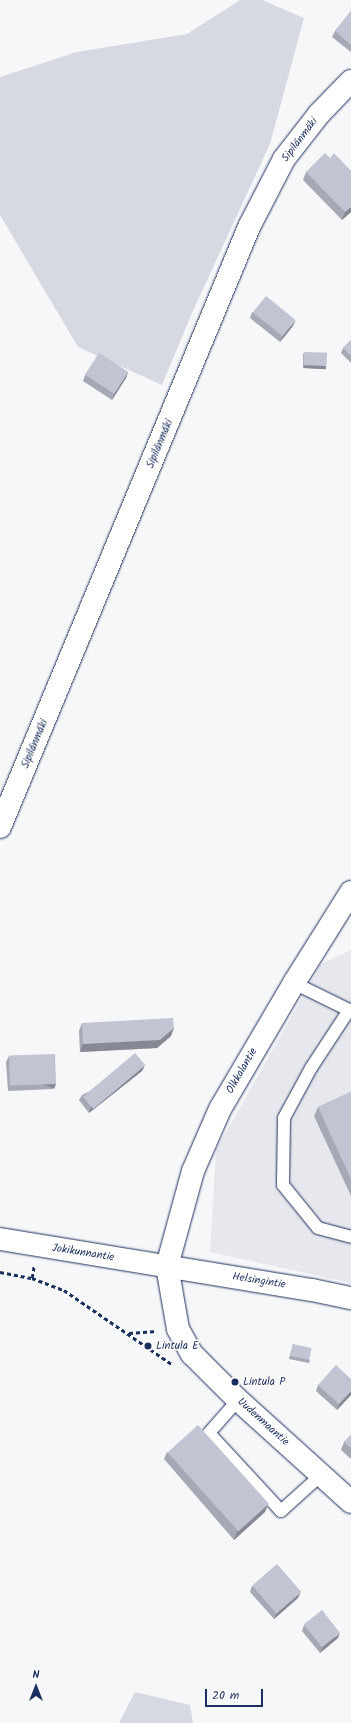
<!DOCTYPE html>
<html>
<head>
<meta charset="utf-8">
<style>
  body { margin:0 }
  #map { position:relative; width:351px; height:1723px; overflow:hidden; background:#f6f7f9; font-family:Kalam,sans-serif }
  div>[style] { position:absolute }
  .built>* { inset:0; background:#e6e8ee }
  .green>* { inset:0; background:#d6d9e2 }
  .path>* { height:2.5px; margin-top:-1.25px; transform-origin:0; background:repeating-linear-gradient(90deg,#1b2f5e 0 4px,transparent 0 7px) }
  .roads { filter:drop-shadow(0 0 1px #1b2f5e) drop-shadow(0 0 1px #1b2f5e) }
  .service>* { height:12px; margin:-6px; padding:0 6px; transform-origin:6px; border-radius:6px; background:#fff }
  .minor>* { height:22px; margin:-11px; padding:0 11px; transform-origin:11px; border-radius:11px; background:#fff }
  .tertiary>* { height:22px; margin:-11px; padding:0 11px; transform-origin:11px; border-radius:11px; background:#fff }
  .wall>* { inset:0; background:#a5a9b5 }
  .shaded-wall>* { inset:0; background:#868994; transform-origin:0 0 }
  .building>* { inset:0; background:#c0c4d3; transform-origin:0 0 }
  .dots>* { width:11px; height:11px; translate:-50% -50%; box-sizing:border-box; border:2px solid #fff; border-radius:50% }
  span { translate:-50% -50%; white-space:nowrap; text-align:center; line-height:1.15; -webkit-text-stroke:3px #fff; paint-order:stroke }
  .street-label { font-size:11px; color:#1b2f5e }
  .poi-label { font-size:11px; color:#1b2f5e }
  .left { translate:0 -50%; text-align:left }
  .north { position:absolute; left:16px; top:1667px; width:40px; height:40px; -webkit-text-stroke:3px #fff; paint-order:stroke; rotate:0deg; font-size:11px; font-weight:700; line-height:16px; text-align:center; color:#1b2f5e }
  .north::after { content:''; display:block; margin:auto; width:14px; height:18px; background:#1b2f5e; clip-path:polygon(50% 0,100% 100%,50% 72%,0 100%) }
  .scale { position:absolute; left:205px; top:1689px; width:58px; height:18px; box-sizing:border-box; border:2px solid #1b2f5e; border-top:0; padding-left:5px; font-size:12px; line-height:14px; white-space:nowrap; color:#1b2f5e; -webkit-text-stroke:3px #fff; paint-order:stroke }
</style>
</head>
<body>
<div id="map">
  <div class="built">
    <i style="clip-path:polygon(351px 950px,351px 1283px,210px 1252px,216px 1150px,321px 964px)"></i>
  </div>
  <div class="green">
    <i style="clip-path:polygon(240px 0,262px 0,304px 18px,270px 144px,192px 313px,162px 385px,78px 347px,0 215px,0 77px,77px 52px,187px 34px)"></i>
    <i style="clip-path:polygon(135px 1692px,190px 1705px,193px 1723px,119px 1723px)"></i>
  </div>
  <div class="path">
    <i style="left:0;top:1272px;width:33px;rotate:11deg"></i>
    <i style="left:32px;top:1278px;width:34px;rotate:21deg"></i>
    <i style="left:64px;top:1290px;width:132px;rotate:34.5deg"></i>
    <i style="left:32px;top:1278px;width:13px;rotate:-81deg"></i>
    <i style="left:129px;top:1333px;width:28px;rotate:-4deg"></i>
  </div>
  <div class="roads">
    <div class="service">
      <i style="left:294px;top:983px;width:64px;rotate:26.2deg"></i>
      <i style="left:349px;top:1010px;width:69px;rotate:123.2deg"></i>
      <i style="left:311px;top:1068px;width:57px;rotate:118.4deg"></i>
      <i style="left:284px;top:1118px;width:67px;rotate:90.9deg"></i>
      <i style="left:283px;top:1185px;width:55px;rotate:50.9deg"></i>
      <i style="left:318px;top:1228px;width:34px;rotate:15deg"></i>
      <i style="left:238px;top:1400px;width:44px;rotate:131.3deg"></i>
      <i style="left:209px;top:1433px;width:106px;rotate:47.3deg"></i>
      <i style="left:281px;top:1511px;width:54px;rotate:-42deg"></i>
    </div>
    <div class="minor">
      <i style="left:0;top:827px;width:650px;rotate:-67.46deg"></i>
      <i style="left:249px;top:227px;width:76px;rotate:-62.8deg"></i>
      <i style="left:284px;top:159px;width:57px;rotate:-52.1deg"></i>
      <i style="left:319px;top:114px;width:46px;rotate:-45.9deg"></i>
    </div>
    <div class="tertiary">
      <i style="left:351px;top:892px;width:107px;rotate:122.1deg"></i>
      <i style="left:294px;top:983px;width:146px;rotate:120.4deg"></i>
      <i style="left:220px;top:1109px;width:68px;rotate:113.5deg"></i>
      <i style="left:193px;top:1171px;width:98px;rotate:105.3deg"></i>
      <i style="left:167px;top:1266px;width:64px;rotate:80.1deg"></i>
      <i style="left:178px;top:1329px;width:29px;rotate:61deg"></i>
      <i style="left:192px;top:1354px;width:62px;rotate:45deg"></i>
      <i style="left:236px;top:1398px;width:155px;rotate:42.1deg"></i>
      <i style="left:0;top:1239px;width:316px;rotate:9.3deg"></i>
      <i style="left:312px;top:1290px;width:40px;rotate:12deg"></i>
    </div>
  </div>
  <div class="wall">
    <i style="clip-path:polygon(351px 11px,351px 52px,332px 37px,335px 31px)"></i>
    <i style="clip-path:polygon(330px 158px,351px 171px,351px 212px,342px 220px,303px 180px,306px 172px)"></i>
    <i style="clip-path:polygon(252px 312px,293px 326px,280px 342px,250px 318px)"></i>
    <i style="clip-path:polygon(351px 340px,351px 363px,341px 353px,343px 348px)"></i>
    <i style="clip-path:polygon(304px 352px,326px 366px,325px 369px,303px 368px,303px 355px)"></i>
    <i style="clip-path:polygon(128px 372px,126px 378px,112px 400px,83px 381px,85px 375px)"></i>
    <i style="clip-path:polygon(82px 1023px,171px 1036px,157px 1048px,80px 1052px,79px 1031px)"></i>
    <i style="clip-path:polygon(9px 1056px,54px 1089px,8px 1091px,6px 1062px)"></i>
    <i style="clip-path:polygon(145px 1065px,142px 1071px,89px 1113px,79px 1100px,82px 1095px)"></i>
    <i style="clip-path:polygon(351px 1092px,351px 1196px,314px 1116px,318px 1107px)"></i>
    <i style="clip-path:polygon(293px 1344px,310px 1360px,309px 1363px,289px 1359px)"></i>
    <i style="clip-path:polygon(351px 1379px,351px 1395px,337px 1410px,316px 1391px,318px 1385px)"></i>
    <i style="clip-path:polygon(351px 1435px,351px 1459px,341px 1450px,344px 1442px)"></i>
    <i style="clip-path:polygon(167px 1452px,268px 1504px,265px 1512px,234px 1540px,164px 1459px)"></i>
    <i style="clip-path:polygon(252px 1586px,298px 1598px,274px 1619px,250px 1592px)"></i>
    <i style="clip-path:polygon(304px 1625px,338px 1638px,320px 1653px,302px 1631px)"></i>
  </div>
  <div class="shaded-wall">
    <i style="clip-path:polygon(351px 207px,351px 212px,342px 220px,345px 212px)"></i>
    <i style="clip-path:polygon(296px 320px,293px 326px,280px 342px,282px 337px)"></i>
    <i style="left:304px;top:365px;width:22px;height:3px;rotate:3deg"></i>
    <i style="clip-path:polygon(128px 372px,126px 378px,112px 400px,114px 394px)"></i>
    <i style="clip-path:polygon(174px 1028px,171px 1036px,157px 1048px,80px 1052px,83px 1044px)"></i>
    <i style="clip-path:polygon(145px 1065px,142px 1071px,89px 1113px,91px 1107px)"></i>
    <i style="left:56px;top:1084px;width:5px;height:46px;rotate:112deg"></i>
    <i style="clip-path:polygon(351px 1391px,351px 1395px,337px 1410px,339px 1404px)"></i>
    <i style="clip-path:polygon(268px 1504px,265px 1512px,234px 1540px,237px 1532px)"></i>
    <i style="clip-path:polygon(301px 1592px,298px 1598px,274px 1619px,276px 1614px)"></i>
    <i style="clip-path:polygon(340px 1633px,338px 1638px,320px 1653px,323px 1647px)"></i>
  </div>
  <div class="building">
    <i style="clip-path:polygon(351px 11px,351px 45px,335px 31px)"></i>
    <i style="clip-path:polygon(325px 153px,330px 158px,334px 153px,351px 171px,351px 207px,345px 212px,306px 172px)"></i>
    <i style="left:266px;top:296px;width:38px;height:21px;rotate:39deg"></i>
    <i style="clip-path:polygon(351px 340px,351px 356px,343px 348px)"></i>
    <i style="left:304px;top:352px;width:23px;height:13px;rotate:2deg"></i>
    <i style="left:99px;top:353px;width:35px;height:26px;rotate:33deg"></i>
    <i style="clip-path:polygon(173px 1018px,174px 1028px,160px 1040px,83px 1044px,82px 1023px)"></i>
    <i style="left:135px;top:1053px;width:16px;height:68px;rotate:50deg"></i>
    <i style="left:55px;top:1054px;width:30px;height:46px;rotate:88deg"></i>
    <i style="clip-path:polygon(351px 1092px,351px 1179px,318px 1107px)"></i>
    <i style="left:293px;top:1344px;width:19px;height:12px;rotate:12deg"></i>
    <i style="clip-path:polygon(336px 1365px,351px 1379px,351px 1391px,339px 1404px,318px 1385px)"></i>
    <i style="left:198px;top:1425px;width:106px;height:41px;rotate:48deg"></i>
    <i style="clip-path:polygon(351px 1435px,351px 1448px,344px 1442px)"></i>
    <i style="left:277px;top:1564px;width:37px;height:33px;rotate:49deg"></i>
    <i style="left:322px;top:1610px;width:29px;height:23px;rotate:52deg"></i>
  </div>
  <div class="dots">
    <i style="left:148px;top:1346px;background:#1b2f5e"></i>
    <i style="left:235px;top:1382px;background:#1b2f5e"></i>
  </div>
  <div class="street-label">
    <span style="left:300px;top:140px;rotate:-53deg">Sipilänmäki</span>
    <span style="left:160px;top:444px;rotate:-67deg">Sipilänmäki</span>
    <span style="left:35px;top:744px;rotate:-67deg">Sipilänmäki</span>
    <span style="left:242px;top:1071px;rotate:-60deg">Olkkalantie</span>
    <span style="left:83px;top:1253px;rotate:9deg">Jokikunnantie</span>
    <span style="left:259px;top:1281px;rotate:9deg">Helsingintie</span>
    <span style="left:263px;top:1422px;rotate:42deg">Uudenmaantie</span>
  </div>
  <div class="poi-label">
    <span class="left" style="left:156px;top:1346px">Lintula E</span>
    <span class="left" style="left:243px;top:1382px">Lintula P</span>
  </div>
  <div class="north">N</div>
  <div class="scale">20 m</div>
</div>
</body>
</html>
